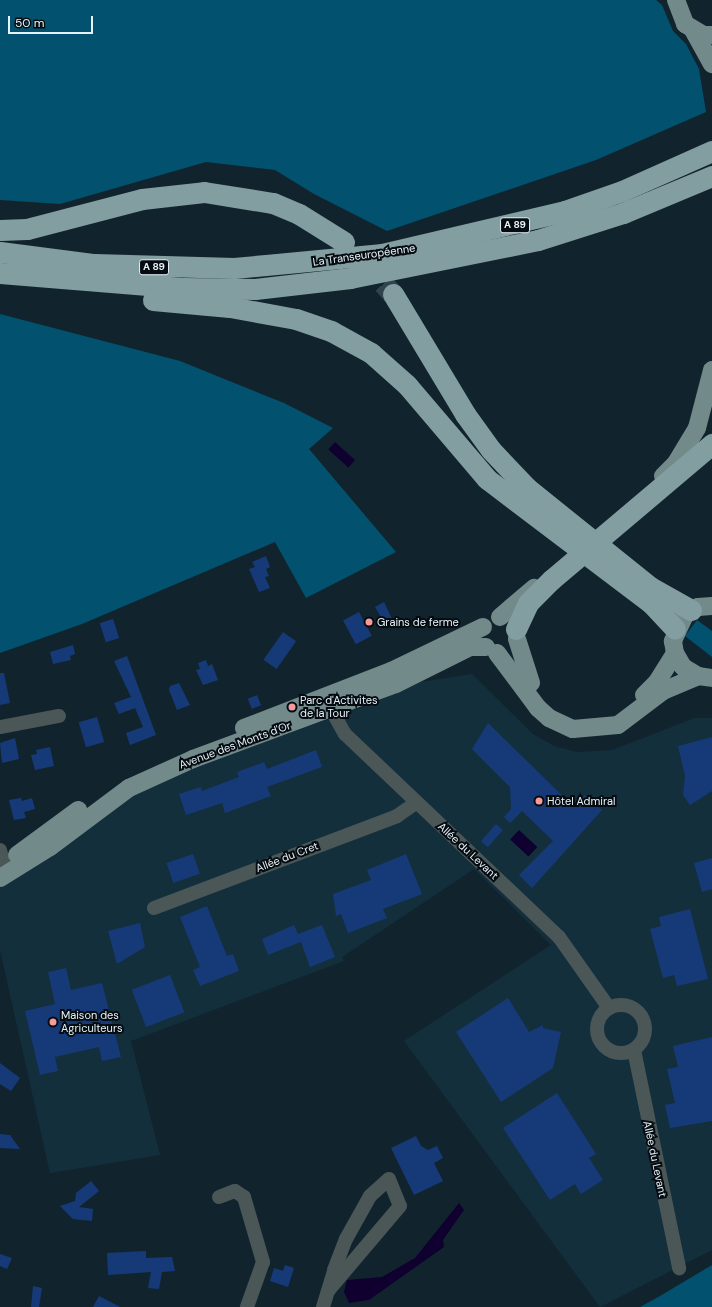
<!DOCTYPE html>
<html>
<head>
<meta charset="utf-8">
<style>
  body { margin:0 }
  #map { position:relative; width:712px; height:1307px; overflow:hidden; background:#11242e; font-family:"DM Sans",sans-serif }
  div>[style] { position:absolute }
  .built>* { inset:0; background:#132f3c }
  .green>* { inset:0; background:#02516e }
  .water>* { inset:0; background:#0f002f; transform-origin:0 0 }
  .building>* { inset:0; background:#163a78; transform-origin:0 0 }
  .highway-tunnel>* { height:21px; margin-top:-10.5px; transform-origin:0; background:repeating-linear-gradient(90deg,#31434c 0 21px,transparent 0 31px) }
  .minor>* { height:14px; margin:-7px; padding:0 7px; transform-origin:7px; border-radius:7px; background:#4b5657 }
  .minor>.ring { margin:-7px; padding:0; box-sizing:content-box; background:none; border:14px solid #4b5657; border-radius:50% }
  .major>* { height:18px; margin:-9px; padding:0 9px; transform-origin:9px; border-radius:9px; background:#738a8b }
  .highway>* { height:21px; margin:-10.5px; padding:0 10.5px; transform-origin:10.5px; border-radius:10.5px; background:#839ea0 }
  .dots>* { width:11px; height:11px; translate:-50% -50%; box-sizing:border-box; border:2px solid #050c11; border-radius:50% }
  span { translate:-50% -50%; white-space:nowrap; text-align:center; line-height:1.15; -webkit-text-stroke:4px #050c11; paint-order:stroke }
  .shield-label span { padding:1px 3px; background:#050c11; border:1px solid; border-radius:3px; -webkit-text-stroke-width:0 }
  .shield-label { font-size:10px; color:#e6f2f8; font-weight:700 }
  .street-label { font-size:11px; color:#e6f2f8 }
  .poi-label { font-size:11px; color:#e6f2f8 }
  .left { translate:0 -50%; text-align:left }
  .scale { position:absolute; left:8px; top:16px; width:85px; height:18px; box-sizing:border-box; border:2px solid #e6f2f8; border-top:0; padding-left:5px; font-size:12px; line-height:14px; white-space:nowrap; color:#e6f2f8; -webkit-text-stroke:3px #050c11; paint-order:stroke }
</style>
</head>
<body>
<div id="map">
  <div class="built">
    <i style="clip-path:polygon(472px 674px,533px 734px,554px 746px,577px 752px,612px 750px,695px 718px,712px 718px,712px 1250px,600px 1307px,404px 1041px,551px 945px,474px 869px,342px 957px,344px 961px,131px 1041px,160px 1155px,50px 1173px,0 950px,0 888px,128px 798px,197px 766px,371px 704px,420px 682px)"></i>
  </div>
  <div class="green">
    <i style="clip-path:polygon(0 0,656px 0,662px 5px,673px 31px,686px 44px,699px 69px,706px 112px,596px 160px,387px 231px,314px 194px,275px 170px,206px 162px,60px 204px,0 200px)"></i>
    <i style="clip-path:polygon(0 314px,180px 361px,284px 403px,333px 428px,309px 449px,396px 552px,306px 598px,275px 542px,82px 624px,0 653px)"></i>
    <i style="clip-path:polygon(697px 620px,712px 631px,712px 657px,685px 636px)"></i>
    <i style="clip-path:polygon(712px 1265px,712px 1307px,640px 1307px,660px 1296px)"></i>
  </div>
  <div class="water">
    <i style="left:335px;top:442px;width:27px;height:10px;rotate:42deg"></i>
    <i style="left:519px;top:830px;width:25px;height:13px;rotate:43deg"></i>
    <i style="clip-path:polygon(459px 1203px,464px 1210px,443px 1240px,444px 1247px,369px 1300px,349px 1303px,344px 1292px,347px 1280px,382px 1277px,415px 1258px)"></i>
  </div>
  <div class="building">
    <i style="clip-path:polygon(266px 556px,270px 567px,266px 569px,269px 576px,265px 577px,270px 588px,259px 592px,249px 569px,255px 567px,252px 562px)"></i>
    <i style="clip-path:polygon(384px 602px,394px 623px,387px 627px,375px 607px)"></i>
    <i style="left:359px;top:612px;width:27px;height:18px;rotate:62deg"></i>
    <i style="left:113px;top:619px;width:20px;height:14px;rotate:72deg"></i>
    <i style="left:283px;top:632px;width:16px;height:34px;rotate:35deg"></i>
    <i style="clip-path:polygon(73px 645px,75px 654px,70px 656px,71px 660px,53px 664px,50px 652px)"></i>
    <i style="clip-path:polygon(127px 656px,156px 735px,130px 745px,126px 733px,143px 727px,135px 708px,119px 714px,114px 703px,131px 697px,114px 661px)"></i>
    <i style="clip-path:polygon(206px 660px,208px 666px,212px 664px,218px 680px,203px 685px,196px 670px,200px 669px,198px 663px)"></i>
    <i style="clip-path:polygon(0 673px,4px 673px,10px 703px,0 705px)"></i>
    <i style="clip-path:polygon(179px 683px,190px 705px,177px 710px,169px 690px,170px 686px)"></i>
    <i style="left:257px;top:695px;width:11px;height:10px;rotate:68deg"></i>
    <i style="left:97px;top:717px;width:26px;height:19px;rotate:74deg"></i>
    <i style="clip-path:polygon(488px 723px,574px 807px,585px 795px,602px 810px,532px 888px,519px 875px,553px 841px,522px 811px,510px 823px,504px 817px,511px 809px,510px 787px,472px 749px)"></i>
    <i style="clip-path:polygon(712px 737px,712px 791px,690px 805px,683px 795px,685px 776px,678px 746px)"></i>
    <i style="clip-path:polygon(15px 738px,19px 759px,2px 763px,0 743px)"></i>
    <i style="clip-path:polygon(50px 747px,54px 766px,35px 770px,31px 755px,37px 754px,36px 750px)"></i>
    <i style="clip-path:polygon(316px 750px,322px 767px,267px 787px,271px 796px,225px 813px,222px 803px,186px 815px,179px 794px,201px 787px,202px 791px,239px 777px,237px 772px,264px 762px,267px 769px)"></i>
    <i style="clip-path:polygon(21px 798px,22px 801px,32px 798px,35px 809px,24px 812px,26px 818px,14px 820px,9px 800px)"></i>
    <i style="left:496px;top:824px;width:9px;height:23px;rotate:41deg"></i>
    <i style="left:193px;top:854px;width:21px;height:28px;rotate:71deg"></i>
    <i style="clip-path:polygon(406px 854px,422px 894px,383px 909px,387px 918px,348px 933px,341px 914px,336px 916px,333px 894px,371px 880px,367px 870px)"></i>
    <i style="clip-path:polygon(712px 858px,712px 889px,702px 892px,694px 863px)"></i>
    <i style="clip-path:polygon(207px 906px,227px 956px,233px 954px,239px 971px,200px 986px,193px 970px,200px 967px,180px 917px)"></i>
    <i style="clip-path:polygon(690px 909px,708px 979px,677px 986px,674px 975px,663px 978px,650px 929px,661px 926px,659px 917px)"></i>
    <i style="clip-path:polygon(140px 923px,145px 947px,117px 964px,108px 931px)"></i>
    <i style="clip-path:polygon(294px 925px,298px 934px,322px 925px,335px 957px,310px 967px,301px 942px,268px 955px,262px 939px)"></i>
    <i style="clip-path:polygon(66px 968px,71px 990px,102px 983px,121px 1057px,102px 1061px,99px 1047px,55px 1057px,58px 1071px,40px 1075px,25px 1011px,55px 1004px,48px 972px)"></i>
    <i style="left:170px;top:975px;width:40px;height:41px;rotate:69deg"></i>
    <i style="clip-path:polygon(508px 998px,529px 1032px,543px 1025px,543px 1028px,561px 1032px,553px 1068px,501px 1102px,456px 1032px)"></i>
    <i style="clip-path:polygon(712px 1037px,712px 1121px,670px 1128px,665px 1105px,675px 1103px,667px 1069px,678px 1067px,673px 1046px)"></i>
    <i style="clip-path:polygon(0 1063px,20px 1078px,11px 1091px,0 1084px)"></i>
    <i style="clip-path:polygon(557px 1093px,596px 1154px,589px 1158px,603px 1180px,581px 1194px,575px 1184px,550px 1200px,503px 1128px)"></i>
    <i style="clip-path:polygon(0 1134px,10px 1135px,20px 1149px,0 1148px)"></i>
    <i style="clip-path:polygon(416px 1136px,421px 1146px,428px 1150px,437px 1146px,443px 1158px,434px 1163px,443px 1181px,414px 1195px,391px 1148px)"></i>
    <i style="clip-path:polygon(91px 1181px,99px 1191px,79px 1207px,93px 1209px,92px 1221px,73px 1219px,60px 1206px,75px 1201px,76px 1193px)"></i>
    <i style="clip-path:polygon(146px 1251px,146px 1258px,172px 1257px,175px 1271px,162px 1272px,159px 1289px,148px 1288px,151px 1272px,108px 1275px,107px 1253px)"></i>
    <i style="clip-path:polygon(0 1254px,12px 1258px,7px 1269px,0 1266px)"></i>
    <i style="clip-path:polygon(285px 1265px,294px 1268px,288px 1287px,270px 1281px,274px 1268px,283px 1271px)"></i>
    <i style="clip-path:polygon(33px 1286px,42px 1288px,39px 1307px,31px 1307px)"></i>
    <i style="clip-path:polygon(99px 1296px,120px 1307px,93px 1307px)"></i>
  </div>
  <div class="highway-tunnel">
    <i style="left:363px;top:260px;width:45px;rotate:48.6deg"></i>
  </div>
  <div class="minor">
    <i style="left:326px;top:700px;width:39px;rotate:61deg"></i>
    <i style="left:345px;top:734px;width:295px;rotate:43.5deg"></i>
    <i style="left:559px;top:937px;width:87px;rotate:54.8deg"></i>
    <i style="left:0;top:727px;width:60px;rotate:-10.6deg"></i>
    <i style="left:0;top:850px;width:25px;rotate:76deg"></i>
    <i style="left:154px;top:908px;width:260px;rotate:-20.7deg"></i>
    <i style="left:397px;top:816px;width:24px;rotate:-35deg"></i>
    <i class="ring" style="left:597px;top:1005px;width:34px;height:34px"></i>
    <i style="left:634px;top:1050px;width:223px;rotate:78.3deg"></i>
    <i style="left:219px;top:1197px;width:17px;rotate:-21deg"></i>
    <i style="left:235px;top:1191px;width:11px;rotate:34deg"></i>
    <i style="left:244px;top:1197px;width:68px;rotate:73.7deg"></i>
    <i style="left:263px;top:1262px;width:48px;rotate:109.6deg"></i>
    <i style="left:323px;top:1307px;width:39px;rotate:-73deg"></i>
    <i style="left:334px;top:1270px;width:33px;rotate:-69deg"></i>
    <i style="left:346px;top:1239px;width:49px;rotate:-60.8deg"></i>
    <i style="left:370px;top:1196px;width:25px;rotate:-42deg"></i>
    <i style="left:389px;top:1179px;width:29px;rotate:68deg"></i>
    <i style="left:400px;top:1206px;width:111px;rotate:130.3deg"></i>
  </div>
  <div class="major">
    <i style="left:676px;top:0;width:26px;rotate:69deg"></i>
    <i style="left:685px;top:24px;width:21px;rotate:31deg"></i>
    <i style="left:703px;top:35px;width:9px"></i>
    <i style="left:693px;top:30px;width:39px;rotate:61deg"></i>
    <i style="left:663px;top:476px;width:18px;rotate:-45deg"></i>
    <i style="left:676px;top:463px;width:41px;rotate:-59deg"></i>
    <i style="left:697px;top:428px;width:60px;rotate:-75.5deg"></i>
    <i style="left:712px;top:606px;width:14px;rotate:176deg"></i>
    <i style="left:698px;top:607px;width:15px;rotate:148deg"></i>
    <i style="left:685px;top:615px;width:29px;rotate:115deg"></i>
    <i style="left:673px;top:641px;width:12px;rotate:81deg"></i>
    <i style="left:675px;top:653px;width:16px;rotate:60deg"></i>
    <i style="left:683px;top:667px;width:17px;rotate:31deg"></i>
    <i style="left:698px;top:676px;width:14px;rotate:8deg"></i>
    <i style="left:500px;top:617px;width:45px;rotate:-40.5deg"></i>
    <i style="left:517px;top:639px;width:46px;rotate:72.3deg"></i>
    <i style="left:497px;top:653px;width:69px;rotate:53.3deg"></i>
    <i style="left:538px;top:708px;width:15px;rotate:42deg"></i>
    <i style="left:549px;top:718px;width:26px;rotate:25deg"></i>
    <i style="left:573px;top:729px;width:45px;rotate:-5.1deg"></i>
    <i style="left:618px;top:725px;width:56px;rotate:-37.1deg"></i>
    <i style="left:663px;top:691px;width:38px;rotate:-23deg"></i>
    <i style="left:644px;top:695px;width:18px;rotate:-45deg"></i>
    <i style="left:657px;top:682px;width:34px;rotate:-58deg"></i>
    <i style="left:244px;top:728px;width:158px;rotate:-21.2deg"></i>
    <i style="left:391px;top:671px;width:102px;rotate:-25.6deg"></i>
    <i style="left:17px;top:855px;width:76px;rotate:-36.4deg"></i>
    <i style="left:0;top:878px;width:59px;rotate:-31.8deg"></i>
    <i style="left:50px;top:847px;width:99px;rotate:-36.8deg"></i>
    <i style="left:129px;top:788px;width:70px;rotate:-24.4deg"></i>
    <i style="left:193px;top:759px;width:216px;rotate:-20.3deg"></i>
    <i style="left:396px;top:684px;width:83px;rotate:-26.6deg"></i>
    <i style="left:470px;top:647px;width:16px"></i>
  </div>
  <div class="highway">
    <i style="left:0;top:230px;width:27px;rotate:-2deg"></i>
    <i style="left:27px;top:229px;width:119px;rotate:-14.6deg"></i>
    <i style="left:142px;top:199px;width:62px;rotate:-6.4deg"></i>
    <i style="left:204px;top:192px;width:70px;rotate:9.1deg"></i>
    <i style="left:273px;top:203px;width:28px;rotate:23deg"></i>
    <i style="left:299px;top:214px;width:53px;rotate:31.9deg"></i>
    <i style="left:0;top:252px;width:95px;rotate:7.3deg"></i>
    <i style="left:94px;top:264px;width:140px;rotate:1.6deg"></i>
    <i style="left:234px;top:268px;width:149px;rotate:-5.4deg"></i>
    <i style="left:382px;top:254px;width:188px;rotate:-13.2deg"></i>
    <i style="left:565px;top:211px;width:60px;rotate:-19.3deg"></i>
    <i style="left:622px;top:191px;width:98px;rotate:-24deg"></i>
    <i style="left:0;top:273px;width:185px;rotate:4.7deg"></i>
    <i style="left:184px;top:288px;width:71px;rotate:0.8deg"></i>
    <i style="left:255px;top:289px;width:96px;rotate:-6.6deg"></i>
    <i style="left:350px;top:278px;width:192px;rotate:-11.4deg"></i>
    <i style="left:538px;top:240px;width:89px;rotate:-17.6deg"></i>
    <i style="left:623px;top:213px;width:96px;rotate:-22.6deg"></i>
    <i style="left:393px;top:294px;width:140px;rotate:59deg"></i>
    <i style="left:465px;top:414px;width:44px;rotate:54.2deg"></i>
    <i style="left:491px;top:450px;width:52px;rotate:46.5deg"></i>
    <i style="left:527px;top:488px;width:158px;rotate:38.8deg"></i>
    <i style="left:650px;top:587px;width:47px;rotate:29.3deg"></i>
    <i style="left:153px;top:300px;width:77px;rotate:5.2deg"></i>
    <i style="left:230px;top:307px;width:67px;rotate:10.3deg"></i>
    <i style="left:296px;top:319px;width:37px;rotate:19deg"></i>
    <i style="left:331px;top:331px;width:46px;rotate:28.8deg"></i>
    <i style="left:371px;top:353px;width:48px;rotate:41.6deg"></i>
    <i style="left:407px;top:385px;width:123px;rotate:49.6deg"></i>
    <i style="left:487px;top:479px;width:206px;rotate:37.1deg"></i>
    <i style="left:651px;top:603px;width:35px;rotate:47deg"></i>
    <i style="left:516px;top:629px;width:29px;rotate:-65deg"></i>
    <i style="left:528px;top:603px;width:33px;rotate:-45deg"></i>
    <i style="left:551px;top:580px;width:211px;rotate:-40.2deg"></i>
  </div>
  <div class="dots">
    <i style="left:369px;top:622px;background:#f59b9c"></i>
    <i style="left:292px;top:707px;background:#f59b9c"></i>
    <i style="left:539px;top:801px;background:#f59b9c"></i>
    <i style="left:53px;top:1022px;background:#f59b9c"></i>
  </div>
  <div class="shield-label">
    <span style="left:515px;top:225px">A 89</span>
    <span style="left:154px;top:267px">A 89</span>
  </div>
  <div class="street-label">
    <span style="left:364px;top:255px;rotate:-8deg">La Transeuropéenne</span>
    <span style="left:235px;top:745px;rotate:-20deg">Avenue des Monts d'Or</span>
    <span style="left:468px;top:851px;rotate:43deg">Allée du Levant</span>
    <span style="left:287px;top:857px;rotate:-21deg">Allée du Cret</span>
    <span style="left:655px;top:1159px;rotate:78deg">Allée du Levant</span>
  </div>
  <div class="poi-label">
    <span class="left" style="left:377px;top:622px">Grains de ferme</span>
    <span class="left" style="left:300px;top:707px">Parc d'Activites<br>de la Tour</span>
    <span class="left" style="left:547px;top:801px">Hôtel Admiral</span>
    <span class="left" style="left:61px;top:1022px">Maison des<br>Agriculteurs</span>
  </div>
  <div class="scale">50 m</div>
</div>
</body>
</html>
